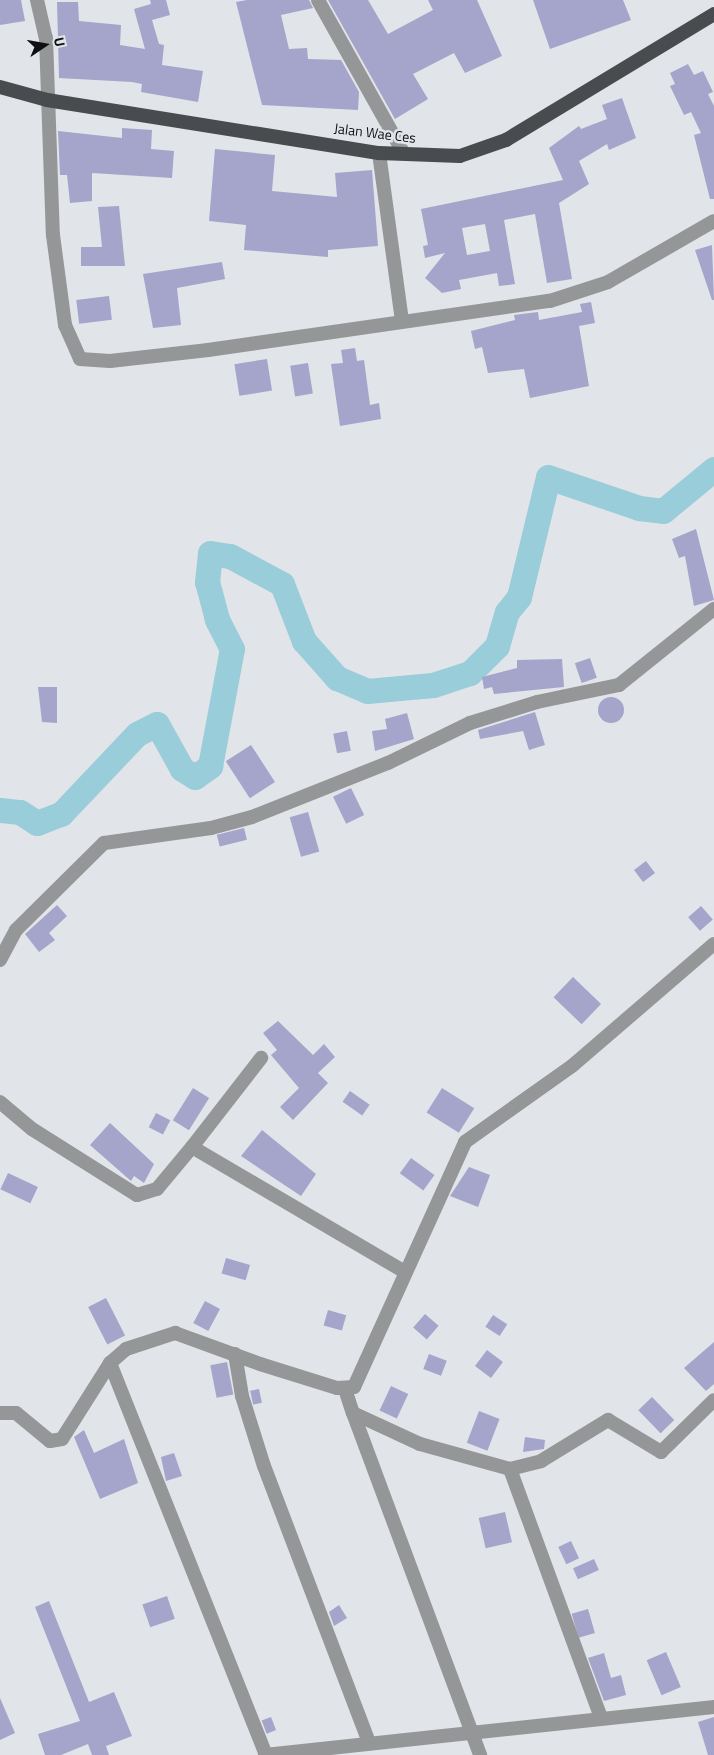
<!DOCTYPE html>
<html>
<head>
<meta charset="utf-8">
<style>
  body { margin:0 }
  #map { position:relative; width:714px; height:1755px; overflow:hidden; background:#e1e4e8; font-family:"Titillium Web",sans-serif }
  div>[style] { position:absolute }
  .river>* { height:25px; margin:-12.5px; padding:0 12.5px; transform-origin:12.5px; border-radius:12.5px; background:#99cdd9 }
  .building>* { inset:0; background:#a5a4cb; transform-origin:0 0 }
  .round { border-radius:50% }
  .minor>* { height:14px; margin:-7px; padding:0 7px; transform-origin:7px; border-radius:7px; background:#949698 }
  .trunk>* { height:14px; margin:-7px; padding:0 7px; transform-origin:7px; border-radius:7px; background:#494c4f }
  span { translate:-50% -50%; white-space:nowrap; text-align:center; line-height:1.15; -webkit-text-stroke:5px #e1e4e8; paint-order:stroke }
  .street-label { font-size:14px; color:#0f1012 }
  .north { position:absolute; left:20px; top:20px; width:50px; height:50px; -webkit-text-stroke:4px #e1e4e8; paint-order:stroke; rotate:78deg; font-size:14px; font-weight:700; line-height:20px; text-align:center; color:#0f1012 }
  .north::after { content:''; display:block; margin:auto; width:18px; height:22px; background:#0f1012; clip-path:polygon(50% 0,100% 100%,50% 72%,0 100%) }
</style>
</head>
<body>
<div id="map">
  <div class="river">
    <i style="left:0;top:810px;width:20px;rotate:6deg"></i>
    <i style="left:20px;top:812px;width:20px;rotate:33deg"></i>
    <i style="left:37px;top:823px;width:26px;rotate:-21deg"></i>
    <i style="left:61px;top:814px;width:110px;rotate:-46.5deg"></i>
    <i style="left:137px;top:734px;width:22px;rotate:-27deg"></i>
    <i style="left:157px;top:724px;width:51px;rotate:60.9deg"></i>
    <i style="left:182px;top:769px;width:15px;rotate:32deg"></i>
    <i style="left:195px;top:777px;width:19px;rotate:-36deg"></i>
    <i style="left:210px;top:766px;width:119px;rotate:-79.4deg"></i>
    <i style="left:232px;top:649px;width:34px;rotate:-117deg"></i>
    <i style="left:217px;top:619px;width:38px;rotate:-105deg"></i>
    <i style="left:207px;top:582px;width:29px;rotate:-84deg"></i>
    <i style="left:210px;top:553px;width:20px;rotate:9deg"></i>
    <i style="left:230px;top:556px;width:59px;rotate:28.3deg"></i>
    <i style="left:282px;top:584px;width:61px;rotate:68.9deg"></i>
    <i style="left:304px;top:641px;width:50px;rotate:48.3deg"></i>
    <i style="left:337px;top:678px;width:33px;rotate:23deg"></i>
    <i style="left:367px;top:691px;width:66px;rotate:-5.2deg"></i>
    <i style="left:433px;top:685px;width:39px;rotate:-18deg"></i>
    <i style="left:470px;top:673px;width:38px;rotate:-45deg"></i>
    <i style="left:497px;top:646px;width:35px;rotate:-74deg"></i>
    <i style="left:507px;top:612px;width:19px;rotate:-51deg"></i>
    <i style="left:519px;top:597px;width:123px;rotate:-76.4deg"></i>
    <i style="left:548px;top:477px;width:96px;rotate:18.8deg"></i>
    <i style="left:639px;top:508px;width:24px;rotate:7deg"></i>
    <i style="left:663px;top:511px;width:66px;rotate:-39.5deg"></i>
  </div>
  <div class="building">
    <i style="clip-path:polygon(0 0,21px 0,25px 21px,0 25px)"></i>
    <i style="clip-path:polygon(150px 0,166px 0,170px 15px,152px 20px,159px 44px,164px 45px,162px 65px,203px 71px,198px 102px,141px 92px,142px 84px,132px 82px,59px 78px,57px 2px,78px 2px,79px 21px,121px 25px,120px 45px,145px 49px,134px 9px,151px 4px)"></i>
    <i style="clip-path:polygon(247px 0,309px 0,313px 8px,281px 15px,289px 49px,307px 48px,308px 59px,341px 60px,359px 92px,358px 110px,262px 105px,236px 2px)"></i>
    <i style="clip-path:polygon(328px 0,368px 0,388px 34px,433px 10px,428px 0,477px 0,502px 56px,465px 73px,454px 53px,413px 74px,428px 99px,395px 119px)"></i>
    <i style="clip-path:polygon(533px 0,623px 0,631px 20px,550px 49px)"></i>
    <i style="clip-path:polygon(688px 64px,694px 75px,703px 71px,713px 92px,708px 94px,714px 106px,714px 199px,710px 199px,694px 135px,701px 133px,691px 112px,684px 115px,670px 86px,675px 84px,670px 73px)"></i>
    <i style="clip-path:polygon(evenodd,622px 98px,636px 138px,609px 150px,607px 144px,579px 161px,589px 184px,559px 203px,572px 279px,547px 283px,535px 214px,504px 220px,515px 284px,499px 286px,497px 273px,459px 280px,461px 289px,442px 293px,425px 278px,445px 253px,425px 258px,423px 246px,428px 245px,421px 209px,563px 180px,549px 148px,579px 126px,581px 129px,607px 119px,602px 105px,622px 98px,485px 224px,490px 251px,467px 255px,462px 228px,485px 224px)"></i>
    <i style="clip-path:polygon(122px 128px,152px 130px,151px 149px,174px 151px,172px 178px,92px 173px,92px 201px,70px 203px,67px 175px,60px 175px,58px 131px,122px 138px)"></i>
    <i style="clip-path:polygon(215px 149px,275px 155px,272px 191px,337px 197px,335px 173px,372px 170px,378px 246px,328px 250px,328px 257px,244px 250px,246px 225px,209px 221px)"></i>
    <i style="clip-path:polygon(119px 206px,125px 266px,81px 266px,81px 247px,102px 247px,98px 207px)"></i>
    <i style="clip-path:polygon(712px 245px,714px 300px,712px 300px,695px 250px)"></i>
    <i style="clip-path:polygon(222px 262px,225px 279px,177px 288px,181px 325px,153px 328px,143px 274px)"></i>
    <i style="left:109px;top:296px;width:24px;height:33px;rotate:83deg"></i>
    <i style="clip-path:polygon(591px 302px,595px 323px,579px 326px,589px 386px,530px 398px,524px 369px,488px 373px,482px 347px,475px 349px,471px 331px,515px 320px,514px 315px,538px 312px,539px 320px,582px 312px,580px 304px)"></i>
    <i style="clip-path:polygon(355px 348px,357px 361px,364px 360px,370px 405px,379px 403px,381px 419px,340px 426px,331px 364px,343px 363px,341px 350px)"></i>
    <i style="left:267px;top:359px;width:32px;height:33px;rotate:81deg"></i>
    <i style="left:308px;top:363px;width:31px;height:18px;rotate:81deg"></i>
    <i style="clip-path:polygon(696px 529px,714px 600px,694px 606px,685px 556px,679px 558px,672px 539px)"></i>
    <i style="left:590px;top:658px;width:21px;height:16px;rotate:71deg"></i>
    <i style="clip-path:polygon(562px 659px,564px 687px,494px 694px,492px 687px,484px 689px,482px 677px,517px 668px,517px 660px)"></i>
    <i style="clip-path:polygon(38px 687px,57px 687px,57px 723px,42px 722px)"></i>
    <i class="round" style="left:598px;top:697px;width:26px;height:26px"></i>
    <i style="clip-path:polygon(535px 712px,545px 745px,529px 750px,523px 731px,480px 739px,478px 730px)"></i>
    <i style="clip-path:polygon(407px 713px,414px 739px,375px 751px,372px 731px,387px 729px,385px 719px)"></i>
    <i style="left:347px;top:731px;width:20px;height:14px;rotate:79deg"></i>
    <i style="left:251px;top:745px;width:44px;height:30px;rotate:57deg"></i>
    <i style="left:351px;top:788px;width:30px;height:20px;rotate:64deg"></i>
    <i style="left:308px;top:812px;width:41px;height:19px;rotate:74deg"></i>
    <i style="left:244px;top:828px;width:12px;height:28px;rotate:76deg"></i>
    <i style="left:646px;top:861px;width:15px;height:15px;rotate:53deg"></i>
    <i style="clip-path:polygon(57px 905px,67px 916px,49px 933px,55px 940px,39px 952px,25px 934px)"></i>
    <i style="left:701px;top:906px;width:18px;height:17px;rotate:49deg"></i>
    <i style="left:573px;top:977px;width:39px;height:28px;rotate:44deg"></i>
    <i style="clip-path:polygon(278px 1021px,313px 1055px,324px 1044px,335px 1057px,318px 1073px,328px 1083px,293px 1120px,280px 1107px,299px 1088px,271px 1055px,277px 1050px,263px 1033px)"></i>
    <i style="left:193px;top:1088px;width:19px;height:38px;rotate:32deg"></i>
    <i style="left:442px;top:1088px;width:38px;height:29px;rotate:32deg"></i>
    <i style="left:350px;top:1091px;width:24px;height:13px;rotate:35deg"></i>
    <i style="left:156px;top:1113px;width:16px;height:16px;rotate:27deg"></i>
    <i style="clip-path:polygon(110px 1123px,154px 1164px,144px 1183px,134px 1176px,131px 1181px,90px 1145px)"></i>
    <i style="clip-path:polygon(262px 1130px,316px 1174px,301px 1196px,241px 1156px)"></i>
    <i style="left:411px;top:1158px;width:29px;height:19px;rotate:36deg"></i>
    <i style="clip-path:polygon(469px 1167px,490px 1175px,478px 1207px,450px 1196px)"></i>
    <i style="left:8px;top:1173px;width:33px;height:18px;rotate:25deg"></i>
    <i style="left:226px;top:1258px;width:25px;height:16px;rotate:16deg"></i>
    <i style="left:106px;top:1298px;width:42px;height:20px;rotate:63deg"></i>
    <i style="left:205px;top:1301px;width:17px;height:25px;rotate:28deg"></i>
    <i style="left:328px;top:1310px;width:19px;height:16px;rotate:16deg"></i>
    <i style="left:425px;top:1314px;width:18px;height:18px;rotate:41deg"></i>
    <i style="left:493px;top:1315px;width:17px;height:14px;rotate:33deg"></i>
    <i style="clip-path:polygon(714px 1342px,714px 1384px,706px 1391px,684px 1368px)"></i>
    <i style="left:487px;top:1350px;width:20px;height:20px;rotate:37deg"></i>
    <i style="left:429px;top:1354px;width:19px;height:16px;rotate:21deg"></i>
    <i style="left:227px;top:1362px;width:33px;height:17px;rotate:79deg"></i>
    <i style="left:391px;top:1386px;width:19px;height:27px;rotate:25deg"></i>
    <i style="left:259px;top:1389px;width:14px;height:9px;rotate:78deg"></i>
    <i style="left:652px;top:1397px;width:32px;height:19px;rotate:46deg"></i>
    <i style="left:479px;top:1411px;width:22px;height:34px;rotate:21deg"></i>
    <i style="clip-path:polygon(84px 1430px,94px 1453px,124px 1439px,138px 1483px,100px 1499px,74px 1437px)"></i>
    <i style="clip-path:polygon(525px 1437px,545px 1440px,544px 1449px,523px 1452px)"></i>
    <i style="clip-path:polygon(174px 1453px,182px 1476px,166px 1481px,161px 1457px)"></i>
    <i style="left:505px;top:1512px;width:31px;height:27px;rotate:77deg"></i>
    <i style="left:571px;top:1541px;width:19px;height:14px;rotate:65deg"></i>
    <i style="left:594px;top:1559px;width:12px;height:23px;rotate:66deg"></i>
    <i style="left:167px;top:1596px;width:24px;height:26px;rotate:71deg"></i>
    <i style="clip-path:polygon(49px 1601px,89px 1702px,114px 1692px,132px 1736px,106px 1746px,109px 1755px,92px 1755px,88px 1744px,61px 1755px,45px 1755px,38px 1734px,80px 1721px,35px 1607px)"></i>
    <i style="clip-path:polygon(339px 1605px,347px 1618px,334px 1626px,329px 1612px)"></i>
    <i style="left:588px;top:1609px;width:25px;height:17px;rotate:74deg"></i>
    <i style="left:666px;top:1652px;width:38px;height:21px;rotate:67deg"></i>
    <i style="clip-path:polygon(604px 1653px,611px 1678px,621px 1675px,626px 1695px,604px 1701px,588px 1658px)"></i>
    <i style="clip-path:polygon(0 1698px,15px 1733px,0 1740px)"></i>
    <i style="left:271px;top:1717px;width:14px;height:10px;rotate:69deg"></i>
    <i style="clip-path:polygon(714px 1717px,714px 1755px,708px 1755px,698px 1722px)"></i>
  </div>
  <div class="minor">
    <i style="left:37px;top:0;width:39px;rotate:77deg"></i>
    <i style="left:46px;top:38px;width:197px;rotate:88deg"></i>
    <i style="left:53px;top:235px;width:91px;rotate:82.4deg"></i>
    <i style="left:65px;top:325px;width:37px;rotate:66deg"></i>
    <i style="left:80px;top:359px;width:30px;rotate:4deg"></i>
    <i style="left:110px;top:361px;width:99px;rotate:-6.4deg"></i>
    <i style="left:208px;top:350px;width:345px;rotate:-8.2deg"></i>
    <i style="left:550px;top:301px;width:61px;rotate:-18.1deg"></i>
    <i style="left:608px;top:282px;width:122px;rotate:-29.9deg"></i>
    <i style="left:318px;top:0;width:176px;rotate:60.8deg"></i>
    <i style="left:379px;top:153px;width:170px;rotate:82.2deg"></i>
    <i style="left:0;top:960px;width:34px;rotate:-62deg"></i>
    <i style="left:16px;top:930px;width:124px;rotate:-44.7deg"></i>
    <i style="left:104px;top:843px;width:108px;rotate:-8deg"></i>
    <i style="left:211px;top:828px;width:42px;rotate:-15deg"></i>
    <i style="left:252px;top:817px;width:146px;rotate:-21.7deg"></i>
    <i style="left:388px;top:763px;width:91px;rotate:-26deg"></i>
    <i style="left:470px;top:723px;width:70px;rotate:-17.4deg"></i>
    <i style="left:537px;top:702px;width:84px;rotate:-11.7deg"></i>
    <i style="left:619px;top:685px;width:122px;rotate:-38.7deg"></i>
    <i style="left:0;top:1102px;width:42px;rotate:40.2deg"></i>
    <i style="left:32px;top:1129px;width:124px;rotate:32.2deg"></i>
    <i style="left:137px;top:1195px;width:21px;rotate:-17deg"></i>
    <i style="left:157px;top:1189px;width:55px;rotate:-50.2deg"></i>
    <i style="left:192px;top:1147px;width:247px;rotate:30.4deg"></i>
    <i style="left:192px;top:1147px;width:113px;rotate:-52.2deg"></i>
    <i style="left:235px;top:1354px;width:43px;rotate:80.5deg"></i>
    <i style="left:242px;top:1396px;width:73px;rotate:72.6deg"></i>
    <i style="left:264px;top:1466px;width:296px;rotate:69.2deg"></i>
    <i style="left:110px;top:1363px;width:422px;rotate:68.3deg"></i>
    <i style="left:345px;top:1389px;width:25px;rotate:72deg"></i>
    <i style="left:353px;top:1413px;width:74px;rotate:24.8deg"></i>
    <i style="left:420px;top:1444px;width:93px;rotate:15.5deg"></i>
    <i style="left:510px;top:1469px;width:32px;rotate:-14deg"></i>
    <i style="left:541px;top:1461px;width:79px;rotate:-31.5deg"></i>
    <i style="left:608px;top:1420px;width:62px;rotate:31.1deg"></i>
    <i style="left:661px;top:1452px;width:74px;rotate:-44.5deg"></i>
    <i style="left:0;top:1413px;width:16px"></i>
    <i style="left:16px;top:1413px;width:44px;rotate:39.5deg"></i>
    <i style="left:50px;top:1441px;width:12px;rotate:-9deg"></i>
    <i style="left:62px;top:1439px;width:90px;rotate:-57.7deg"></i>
    <i style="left:110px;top:1363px;width:21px;rotate:-41deg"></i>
    <i style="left:126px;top:1349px;width:52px;rotate:-18.1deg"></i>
    <i style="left:175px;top:1333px;width:90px;rotate:20deg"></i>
    <i style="left:260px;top:1364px;width:81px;rotate:17.3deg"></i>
    <i style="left:337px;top:1388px;width:17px;rotate:-3deg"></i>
    <i style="left:354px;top:1387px;width:269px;rotate:-65.6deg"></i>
    <i style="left:465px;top:1142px;width:131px;rotate:-35.4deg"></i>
    <i style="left:572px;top:1066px;width:187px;rotate:-40.7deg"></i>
    <i style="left:353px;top:1413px;width:365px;rotate:69.6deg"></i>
    <i style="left:510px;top:1469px;width:265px;rotate:69.9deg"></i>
    <i style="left:265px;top:1755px;width:452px;rotate:-6.1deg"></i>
  </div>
  <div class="trunk">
    <i style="left:0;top:87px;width:49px;rotate:15.5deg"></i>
    <i style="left:47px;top:100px;width:336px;rotate:9.1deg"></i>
    <i style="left:379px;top:153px;width:81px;rotate:2.1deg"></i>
    <i style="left:460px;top:156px;width:49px;rotate:-19.2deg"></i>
    <i style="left:506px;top:140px;width:243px;rotate:-31.2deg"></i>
  </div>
  <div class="street-label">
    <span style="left:375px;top:133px;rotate:7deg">Jalan Wae Ces</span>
  </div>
  <div class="north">U</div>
</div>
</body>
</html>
